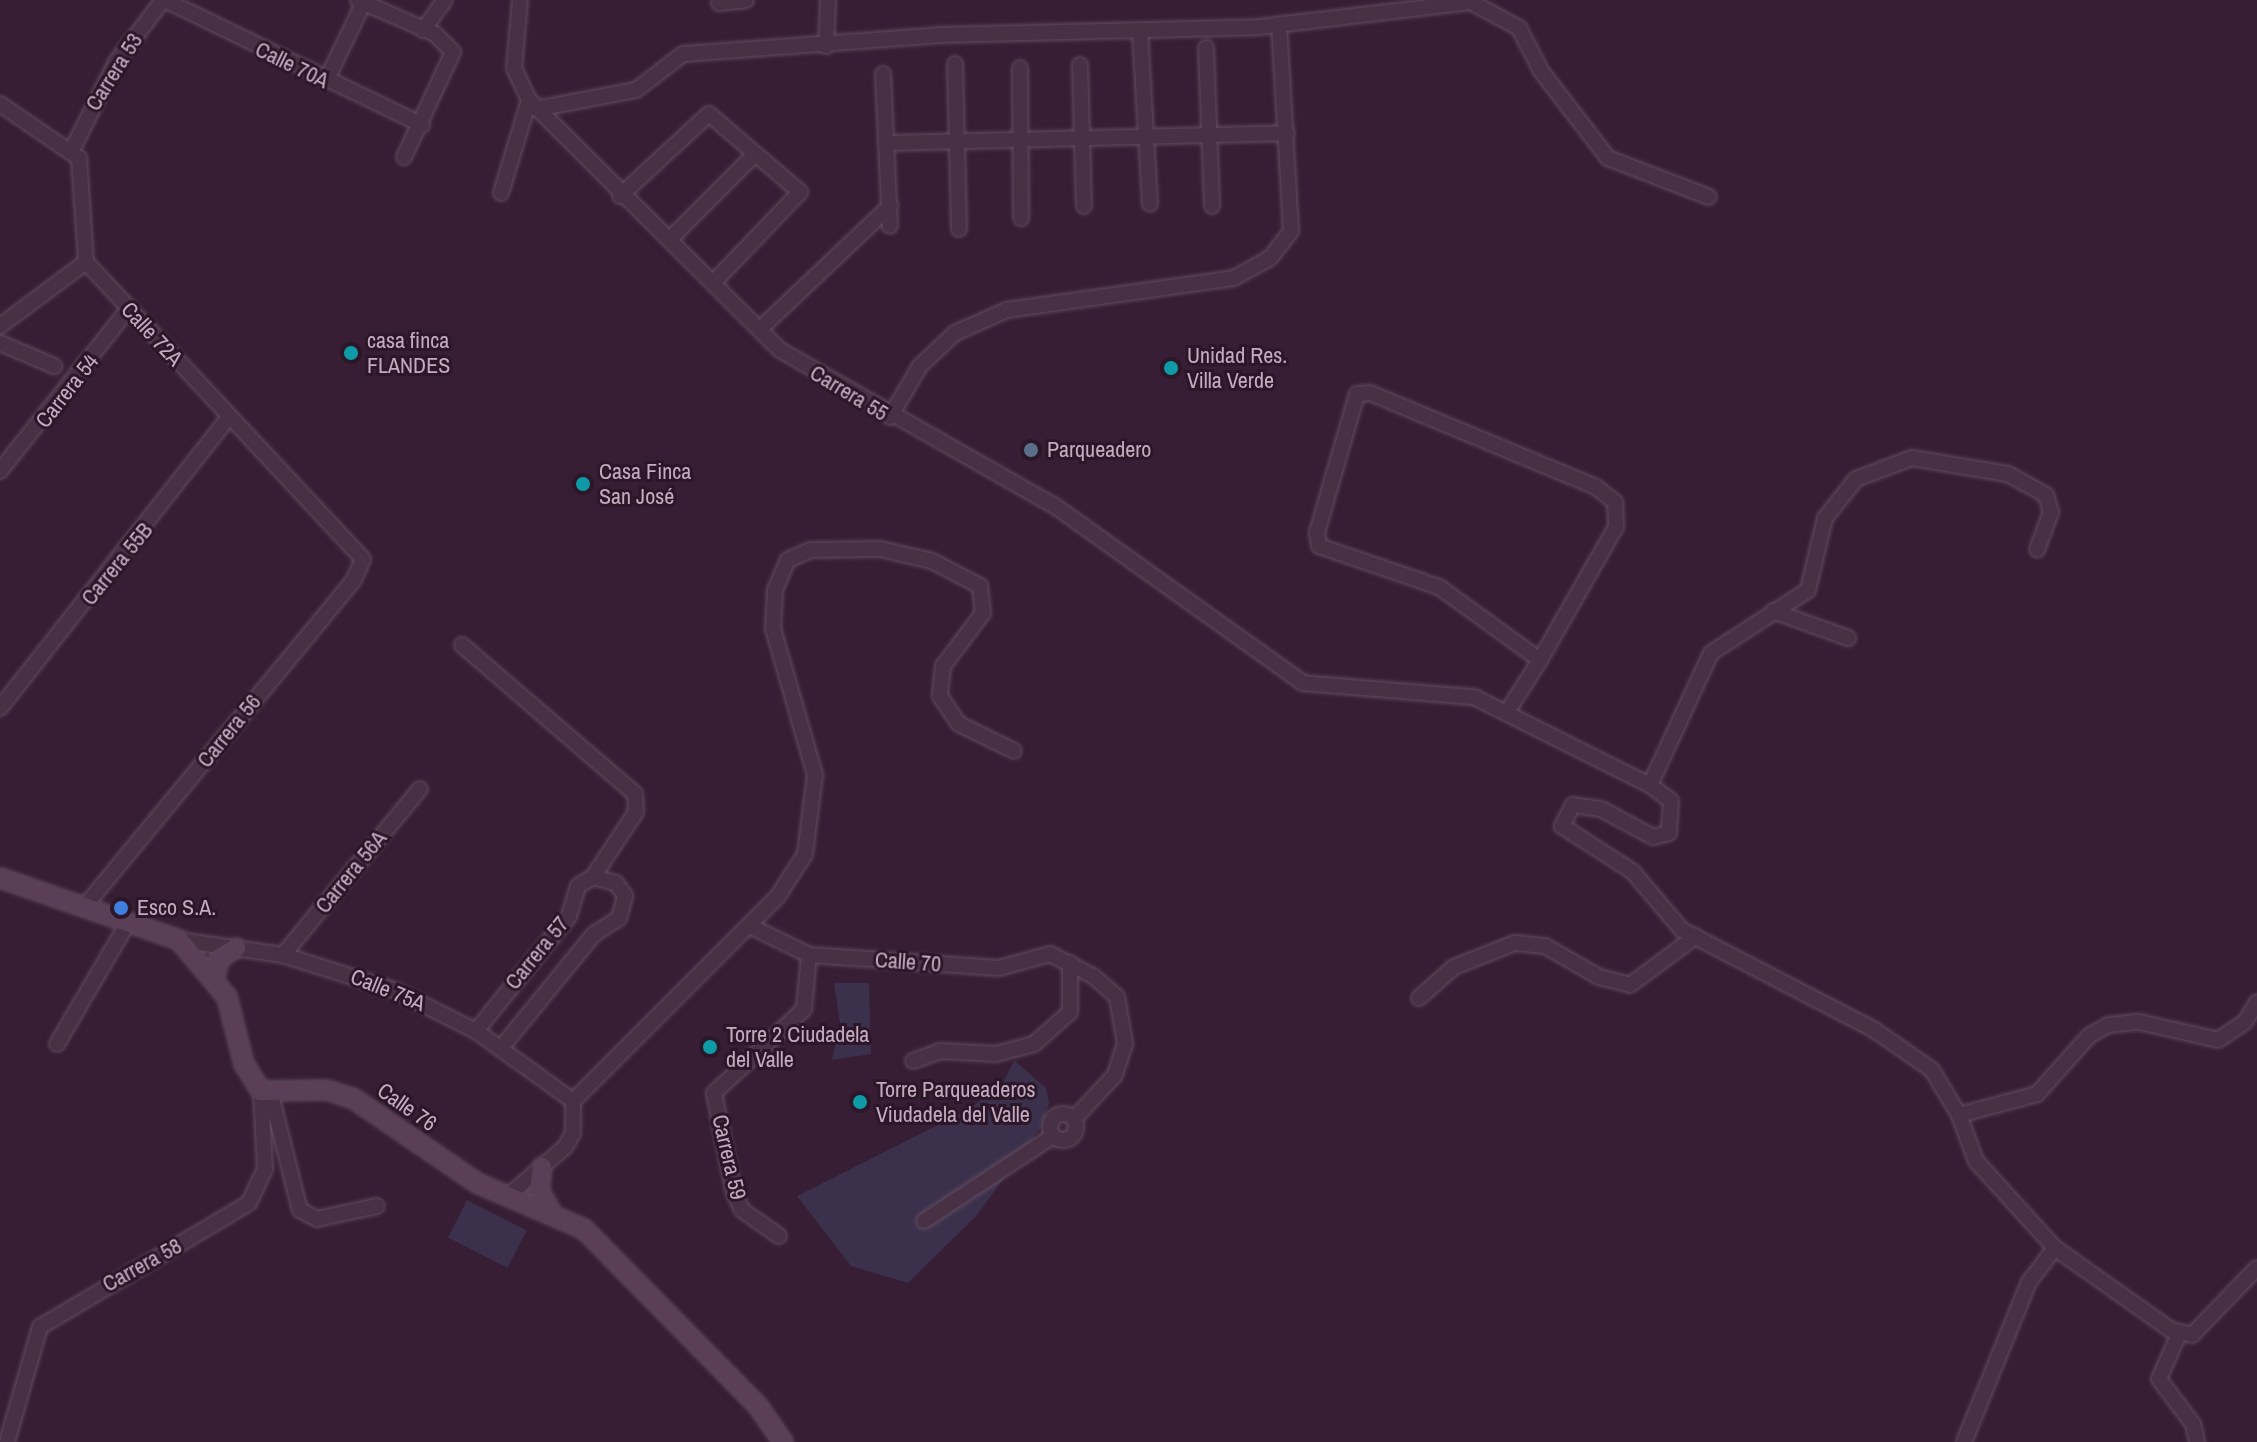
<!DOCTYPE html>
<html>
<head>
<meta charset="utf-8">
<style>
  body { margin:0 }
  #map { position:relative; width:2257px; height:1442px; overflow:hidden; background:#371e34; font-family:"Archivo Narrow",sans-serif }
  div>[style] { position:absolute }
  .green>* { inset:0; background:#3b314d; transform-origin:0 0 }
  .roads { filter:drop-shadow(0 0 2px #634c5f) drop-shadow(0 0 2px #634c5f) }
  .street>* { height:14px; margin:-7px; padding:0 7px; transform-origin:7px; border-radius:7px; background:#483145 }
  .street>.ring { margin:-7px; padding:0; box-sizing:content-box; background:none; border:14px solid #483145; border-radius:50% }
  .secondary>* { height:18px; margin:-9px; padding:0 9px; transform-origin:9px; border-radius:9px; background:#5b3f56 }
  .dots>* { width:22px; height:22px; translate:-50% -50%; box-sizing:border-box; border:4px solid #2c1729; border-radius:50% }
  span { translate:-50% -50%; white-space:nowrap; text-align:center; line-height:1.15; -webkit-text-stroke:6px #2c1729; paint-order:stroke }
  .street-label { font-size:22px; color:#c5abc1 }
  .poi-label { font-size:22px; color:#c5abc1 }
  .left { translate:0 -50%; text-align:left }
</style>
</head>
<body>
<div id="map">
  <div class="green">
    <i style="clip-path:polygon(834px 983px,869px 983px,871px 1054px,832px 1060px,840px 1024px)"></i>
    <i style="clip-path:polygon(1014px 1060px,1046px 1088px,1049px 1103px,1042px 1126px,977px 1215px,908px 1283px,851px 1266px,797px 1196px,968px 1110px,1003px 1083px)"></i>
    <i style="left:467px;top:1200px;width:67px;height:42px;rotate:27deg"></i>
  </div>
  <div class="roads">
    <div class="street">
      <i style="left:165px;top:0;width:286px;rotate:25.9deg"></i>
      <i style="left:358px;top:0;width:84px;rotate:23.8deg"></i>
      <i style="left:435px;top:34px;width:25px;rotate:45deg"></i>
      <i style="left:453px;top:52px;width:116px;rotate:115deg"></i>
      <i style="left:520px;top:0;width:68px;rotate:95deg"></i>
      <i style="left:514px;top:68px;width:35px;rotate:65deg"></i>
      <i style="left:529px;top:100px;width:354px;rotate:44.9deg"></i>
      <i style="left:780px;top:350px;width:316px;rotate:29.6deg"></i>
      <i style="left:1055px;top:506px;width:305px;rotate:35.5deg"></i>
      <i style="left:1303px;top:683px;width:172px;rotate:4.7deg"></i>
      <i style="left:1474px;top:697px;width:197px;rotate:26.6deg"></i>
      <i style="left:1650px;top:785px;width:26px;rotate:37deg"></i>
      <i style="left:1671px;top:801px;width:32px;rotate:94deg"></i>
      <i style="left:1669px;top:833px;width:16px;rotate:166deg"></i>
      <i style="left:1653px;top:837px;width:59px;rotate:-151.7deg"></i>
      <i style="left:1601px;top:809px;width:28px;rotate:-172deg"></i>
      <i style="left:1573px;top:805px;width:24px;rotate:118deg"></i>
      <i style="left:1562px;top:826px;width:85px;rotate:32.9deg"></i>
      <i style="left:1633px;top:872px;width:76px;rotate:49.8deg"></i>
      <i style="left:1682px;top:930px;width:215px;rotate:27.4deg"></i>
      <i style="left:1873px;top:1029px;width:72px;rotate:34.8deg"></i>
      <i style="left:1932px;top:1070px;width:52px;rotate:59deg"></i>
      <i style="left:1959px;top:1115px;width:81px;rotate:-15.1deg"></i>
      <i style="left:2037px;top:1094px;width:78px;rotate:-48.1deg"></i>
      <i style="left:2089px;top:1036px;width:22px;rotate:-30deg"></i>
      <i style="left:2108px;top:1025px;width:31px;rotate:-6deg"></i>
      <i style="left:2139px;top:1022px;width:81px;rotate:12.8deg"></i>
      <i style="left:2218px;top:1040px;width:32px;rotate:-34deg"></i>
      <i style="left:2245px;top:1022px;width:23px;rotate:-59deg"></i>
      <i style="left:719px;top:3px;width:27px;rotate:-6deg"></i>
      <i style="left:423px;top:30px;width:37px;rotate:-54deg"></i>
      <i style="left:1140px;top:31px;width:173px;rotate:86.7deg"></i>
      <i style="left:826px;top:46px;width:46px;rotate:-87.5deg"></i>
      <i style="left:1206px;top:48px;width:158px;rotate:87.8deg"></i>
      <i style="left:955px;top:64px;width:165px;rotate:88.6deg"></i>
      <i style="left:1080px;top:65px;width:141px;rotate:88.4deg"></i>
      <i style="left:1020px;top:68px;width:150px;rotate:89.6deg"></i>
      <i style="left:883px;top:74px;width:152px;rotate:87.4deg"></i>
      <i style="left:326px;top:81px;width:90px;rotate:-64.3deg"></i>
      <i style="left:0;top:104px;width:96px;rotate:34.4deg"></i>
      <i style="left:79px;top:158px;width:104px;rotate:86.1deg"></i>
      <i style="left:86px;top:262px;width:406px;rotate:47deg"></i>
      <i style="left:363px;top:559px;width:24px;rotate:114deg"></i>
      <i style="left:353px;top:581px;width:423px;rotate:129.5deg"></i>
      <i style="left:536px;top:109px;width:102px;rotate:-10.8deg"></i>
      <i style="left:636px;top:90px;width:59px;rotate:-37.5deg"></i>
      <i style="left:683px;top:54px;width:257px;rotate:-4.2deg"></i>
      <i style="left:939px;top:35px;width:320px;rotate:-1.4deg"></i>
      <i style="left:1259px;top:27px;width:213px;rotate:-6.7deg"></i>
      <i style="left:1471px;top:2px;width:55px;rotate:28.4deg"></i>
      <i style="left:1519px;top:28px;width:48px;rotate:62.9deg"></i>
      <i style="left:1541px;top:71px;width:110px;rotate:52.4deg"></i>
      <i style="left:1608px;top:158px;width:108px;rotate:21.1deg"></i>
      <i style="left:886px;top:143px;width:401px;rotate:-1.4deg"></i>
      <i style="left:73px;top:148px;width:96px;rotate:-63.4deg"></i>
      <i style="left:116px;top:62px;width:78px;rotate:-52.8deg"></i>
      <i style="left:501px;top:193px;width:97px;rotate:-73.2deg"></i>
      <i style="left:620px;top:196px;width:121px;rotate:-42.7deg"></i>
      <i style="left:709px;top:114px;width:120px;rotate:40.6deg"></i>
      <i style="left:800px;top:192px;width:123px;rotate:133.7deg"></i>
      <i style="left:672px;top:237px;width:116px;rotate:-45deg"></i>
      <i style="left:0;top:326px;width:107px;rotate:-36.7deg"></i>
      <i style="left:761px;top:328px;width:178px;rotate:-43.4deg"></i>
      <i style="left:0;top:343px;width:59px;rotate:23.1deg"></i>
      <i style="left:890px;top:417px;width:59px;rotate:-59.5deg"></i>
      <i style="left:920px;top:366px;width:48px;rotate:-43.3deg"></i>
      <i style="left:955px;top:333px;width:57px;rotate:-23.9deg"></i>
      <i style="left:1007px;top:310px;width:229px;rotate:-8deg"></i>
      <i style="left:1234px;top:278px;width:41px;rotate:-29.1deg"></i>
      <i style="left:1270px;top:258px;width:34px;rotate:-52deg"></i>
      <i style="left:1291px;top:231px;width:207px;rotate:-93.3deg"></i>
      <i style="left:0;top:471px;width:208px;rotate:-51.6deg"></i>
      <i style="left:1773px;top:611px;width:80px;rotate:19.8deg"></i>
      <i style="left:462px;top:645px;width:228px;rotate:40.7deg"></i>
      <i style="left:635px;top:794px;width:18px;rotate:87deg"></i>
      <i style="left:636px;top:812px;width:78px;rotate:123.5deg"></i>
      <i style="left:0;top:708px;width:370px;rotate:-51.8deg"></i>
      <i style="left:1507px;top:712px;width:62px;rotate:-57.6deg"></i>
      <i style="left:1540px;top:660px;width:153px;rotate:-60.3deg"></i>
      <i style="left:1616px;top:527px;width:25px;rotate:-92deg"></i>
      <i style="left:1615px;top:502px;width:24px;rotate:-142deg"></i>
      <i style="left:1596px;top:487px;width:245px;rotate:-157.4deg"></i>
      <i style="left:1370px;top:393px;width:13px;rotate:176deg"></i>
      <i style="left:1357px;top:394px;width:145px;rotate:106.1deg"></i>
      <i style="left:1317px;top:533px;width:13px;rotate:81deg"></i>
      <i style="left:1319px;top:546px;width:127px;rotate:18.9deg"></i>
      <i style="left:1439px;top:587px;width:125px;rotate:35.9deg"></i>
      <i style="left:1650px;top:785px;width:145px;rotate:-65.2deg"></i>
      <i style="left:1711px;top:653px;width:116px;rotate:-33deg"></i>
      <i style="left:1808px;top:590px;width:74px;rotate:-76.7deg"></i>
      <i style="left:1825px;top:518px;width:50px;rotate:-51.5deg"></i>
      <i style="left:1856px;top:479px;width:60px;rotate:-20.6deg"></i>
      <i style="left:1912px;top:458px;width:97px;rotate:9.5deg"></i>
      <i style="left:2008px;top:474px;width:43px;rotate:28.9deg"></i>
      <i style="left:2046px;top:495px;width:18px;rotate:74deg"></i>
      <i style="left:2051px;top:512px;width:40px;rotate:110.2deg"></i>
      <i style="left:750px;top:926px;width:66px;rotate:26.2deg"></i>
      <i style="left:809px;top:955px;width:190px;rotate:3.9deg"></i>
      <i style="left:999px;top:968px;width:53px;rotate:-15.4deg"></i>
      <i style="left:1050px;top:954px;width:48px;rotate:27.1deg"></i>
      <i style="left:1093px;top:976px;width:32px;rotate:41deg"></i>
      <i style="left:1117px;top:997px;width:48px;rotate:80.3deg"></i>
      <i style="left:1125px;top:1044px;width:33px;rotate:108deg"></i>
      <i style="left:1115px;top:1075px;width:60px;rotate:133deg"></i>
      <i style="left:179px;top:940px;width:105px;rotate:8.2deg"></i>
      <i style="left:283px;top:955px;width:116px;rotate:17.5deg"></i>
      <i style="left:394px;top:990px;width:92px;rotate:26.6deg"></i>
      <i style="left:476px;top:1031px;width:120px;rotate:35.8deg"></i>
      <i style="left:283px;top:955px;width:215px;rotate:-50.5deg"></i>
      <i style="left:1419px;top:998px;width:47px;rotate:-41.5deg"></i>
      <i style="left:1454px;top:967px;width:66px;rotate:-21.5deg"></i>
      <i style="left:1515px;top:943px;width:30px;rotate:6deg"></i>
      <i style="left:1545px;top:946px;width:62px;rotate:29.9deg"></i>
      <i style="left:1599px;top:977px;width:32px;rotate:14deg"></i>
      <i style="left:1630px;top:985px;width:82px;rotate:-36.6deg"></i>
      <i style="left:476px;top:1031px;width:148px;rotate:-51deg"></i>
      <i style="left:569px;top:916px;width:31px;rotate:-73deg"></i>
      <i style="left:578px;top:886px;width:17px;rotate:-31deg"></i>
      <i style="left:593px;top:877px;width:24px;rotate:15deg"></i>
      <i style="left:616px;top:883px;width:16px;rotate:55deg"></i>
      <i style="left:625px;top:896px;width:23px;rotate:105deg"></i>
      <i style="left:619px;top:918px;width:30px;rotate:147deg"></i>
      <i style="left:594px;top:934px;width:146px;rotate:129.2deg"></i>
      <i style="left:57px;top:1044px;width:137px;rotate:-59.7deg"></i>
      <i style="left:913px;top:1061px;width:29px;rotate:-20deg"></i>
      <i style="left:940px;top:1051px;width:56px;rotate:3.1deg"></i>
      <i style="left:996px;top:1054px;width:39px;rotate:-15deg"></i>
      <i style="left:1034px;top:1044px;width:48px;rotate:-41.6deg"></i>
      <i style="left:1070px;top:1012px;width:49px;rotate:-90deg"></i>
      <i style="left:270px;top:1091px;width:123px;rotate:75.9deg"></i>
      <i style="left:300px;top:1210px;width:19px;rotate:28deg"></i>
      <i style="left:317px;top:1219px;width:61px;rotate:-12.2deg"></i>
      <i style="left:573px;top:1101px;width:290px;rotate:-45deg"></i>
      <i style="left:778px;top:896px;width:50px;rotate:-57.3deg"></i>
      <i style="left:805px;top:854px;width:80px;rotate:-82.8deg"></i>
      <i style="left:815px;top:775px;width:152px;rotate:-106deg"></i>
      <i style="left:773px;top:629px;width:39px;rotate:-87deg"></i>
      <i style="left:775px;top:590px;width:33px;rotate:-67deg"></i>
      <i style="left:788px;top:560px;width:24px;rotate:-24deg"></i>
      <i style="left:810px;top:550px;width:70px;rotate:-0.8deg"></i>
      <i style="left:880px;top:549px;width:53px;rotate:13deg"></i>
      <i style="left:932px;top:561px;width:54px;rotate:27.5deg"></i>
      <i style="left:980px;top:586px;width:27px;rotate:84deg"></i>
      <i style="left:983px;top:613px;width:66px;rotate:127deg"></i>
      <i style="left:943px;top:666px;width:30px;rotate:96deg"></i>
      <i style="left:940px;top:696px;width:34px;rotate:56deg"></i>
      <i style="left:959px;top:724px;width:61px;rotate:26.1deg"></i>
      <i class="ring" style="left:1050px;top:1114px;width:12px;height:12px"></i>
      <i style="left:1959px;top:1115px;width:49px;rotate:69.7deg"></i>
      <i style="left:1976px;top:1161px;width:118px;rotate:47.8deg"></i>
      <i style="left:2055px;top:1248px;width:142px;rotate:35.3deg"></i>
      <i style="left:2171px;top:1330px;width:22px;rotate:13deg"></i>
      <i style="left:2192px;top:1335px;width:93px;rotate:-45.9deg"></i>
      <i style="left:507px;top:1197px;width:77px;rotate:-40.8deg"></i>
      <i style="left:565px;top:1147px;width:16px;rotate:-60deg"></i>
      <i style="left:573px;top:1133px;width:32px;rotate:-90deg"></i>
      <i style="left:924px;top:1221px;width:154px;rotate:-33.4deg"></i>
      <i style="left:779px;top:1236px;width:45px;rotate:-144.9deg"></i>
      <i style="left:742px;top:1210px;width:19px;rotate:-115deg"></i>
      <i style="left:734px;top:1193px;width:102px;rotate:-101.3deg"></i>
      <i style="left:714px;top:1093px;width:123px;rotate:-43deg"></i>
      <i style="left:804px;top:1009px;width:54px;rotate:-84.7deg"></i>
      <i style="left:2179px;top:1334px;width:49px;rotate:114deg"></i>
      <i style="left:2159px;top:1379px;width:56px;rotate:52.9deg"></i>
      <i style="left:2193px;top:1424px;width:18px;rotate:77deg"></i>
      <i style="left:7px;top:1442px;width:120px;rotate:-74deg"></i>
      <i style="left:40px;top:1327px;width:243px;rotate:-30.7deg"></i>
      <i style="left:249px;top:1203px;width:38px;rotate:-65deg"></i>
      <i style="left:265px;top:1169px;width:78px;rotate:-92.9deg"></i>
      <i style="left:1964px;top:1442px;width:173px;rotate:-67.9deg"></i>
      <i style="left:2029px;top:1282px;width:43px;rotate:-52.6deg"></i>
    </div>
    <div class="secondary">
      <i style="left:0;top:878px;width:189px;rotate:19.1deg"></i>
      <i style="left:179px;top:940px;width:75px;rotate:49.9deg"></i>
      <i style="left:227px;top:997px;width:69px;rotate:75.8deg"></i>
      <i style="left:244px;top:1064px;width:32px;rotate:58deg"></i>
      <i style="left:261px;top:1091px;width:66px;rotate:-0.9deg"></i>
      <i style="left:327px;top:1090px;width:28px;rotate:18deg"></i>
      <i style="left:354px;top:1099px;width:149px;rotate:34.3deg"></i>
      <i style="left:477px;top:1183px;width:116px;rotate:23.3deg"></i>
      <i style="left:584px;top:1229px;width:248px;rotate:45.5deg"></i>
      <i style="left:758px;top:1406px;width:44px;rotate:55.2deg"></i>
      <i style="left:215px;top:975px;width:18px;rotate:-74deg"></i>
      <i style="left:220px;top:958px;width:19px;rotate:-32deg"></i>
      <i style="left:542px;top:1167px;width:23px;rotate:97deg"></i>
      <i style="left:539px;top:1190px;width:26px;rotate:61deg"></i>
    </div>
  </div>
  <div class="dots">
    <i style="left:351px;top:353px;background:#0f9aa8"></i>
    <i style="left:1171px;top:368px;background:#0f9aa8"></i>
    <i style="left:1031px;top:450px;background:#5c6f8a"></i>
    <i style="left:583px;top:484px;background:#0f9aa8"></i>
    <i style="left:121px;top:908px;background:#3f7fe0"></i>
    <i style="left:710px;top:1047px;background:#0f9aa8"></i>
    <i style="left:860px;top:1102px;background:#0f9aa8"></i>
  </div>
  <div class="street-label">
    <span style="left:292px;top:65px;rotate:26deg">Calle 70A</span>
    <span style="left:114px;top:72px;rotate:-58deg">Carrera 53</span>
    <span style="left:152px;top:334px;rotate:47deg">Calle 72A</span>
    <span style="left:67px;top:391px;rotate:-52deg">Carrera 54</span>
    <span style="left:849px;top:393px;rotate:31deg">Carrera 55</span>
    <span style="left:117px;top:564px;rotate:-51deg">Carrera 55B</span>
    <span style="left:229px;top:731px;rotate:-51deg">Carrera 56</span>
    <span style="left:351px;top:872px;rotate:-51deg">Carrera 56A</span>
    <span style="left:537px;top:953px;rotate:-51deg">Carrera 57</span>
    <span style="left:908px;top:962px;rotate:4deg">Calle 70</span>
    <span style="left:388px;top:990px;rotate:22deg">Calle 75A</span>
    <span style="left:407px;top:1107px;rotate:35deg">Calle 76</span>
    <span style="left:729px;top:1157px;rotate:77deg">Carrera 59</span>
    <span style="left:142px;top:1265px;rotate:-29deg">Carrera 58</span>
  </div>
  <div class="poi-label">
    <span class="left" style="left:367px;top:353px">casa finca<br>FLANDES</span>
    <span class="left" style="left:1187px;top:368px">Unidad Res.<br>Villa Verde</span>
    <span class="left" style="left:1047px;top:450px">Parqueadero</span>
    <span class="left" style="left:599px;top:484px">Casa Finca<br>San José</span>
    <span class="left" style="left:137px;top:908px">Esco S.A.</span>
    <span class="left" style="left:726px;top:1047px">Torre 2 Ciudadela<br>del Valle</span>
    <span class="left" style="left:876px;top:1102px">Torre Parqueaderos<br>Viudadela del Valle</span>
  </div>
</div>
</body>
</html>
